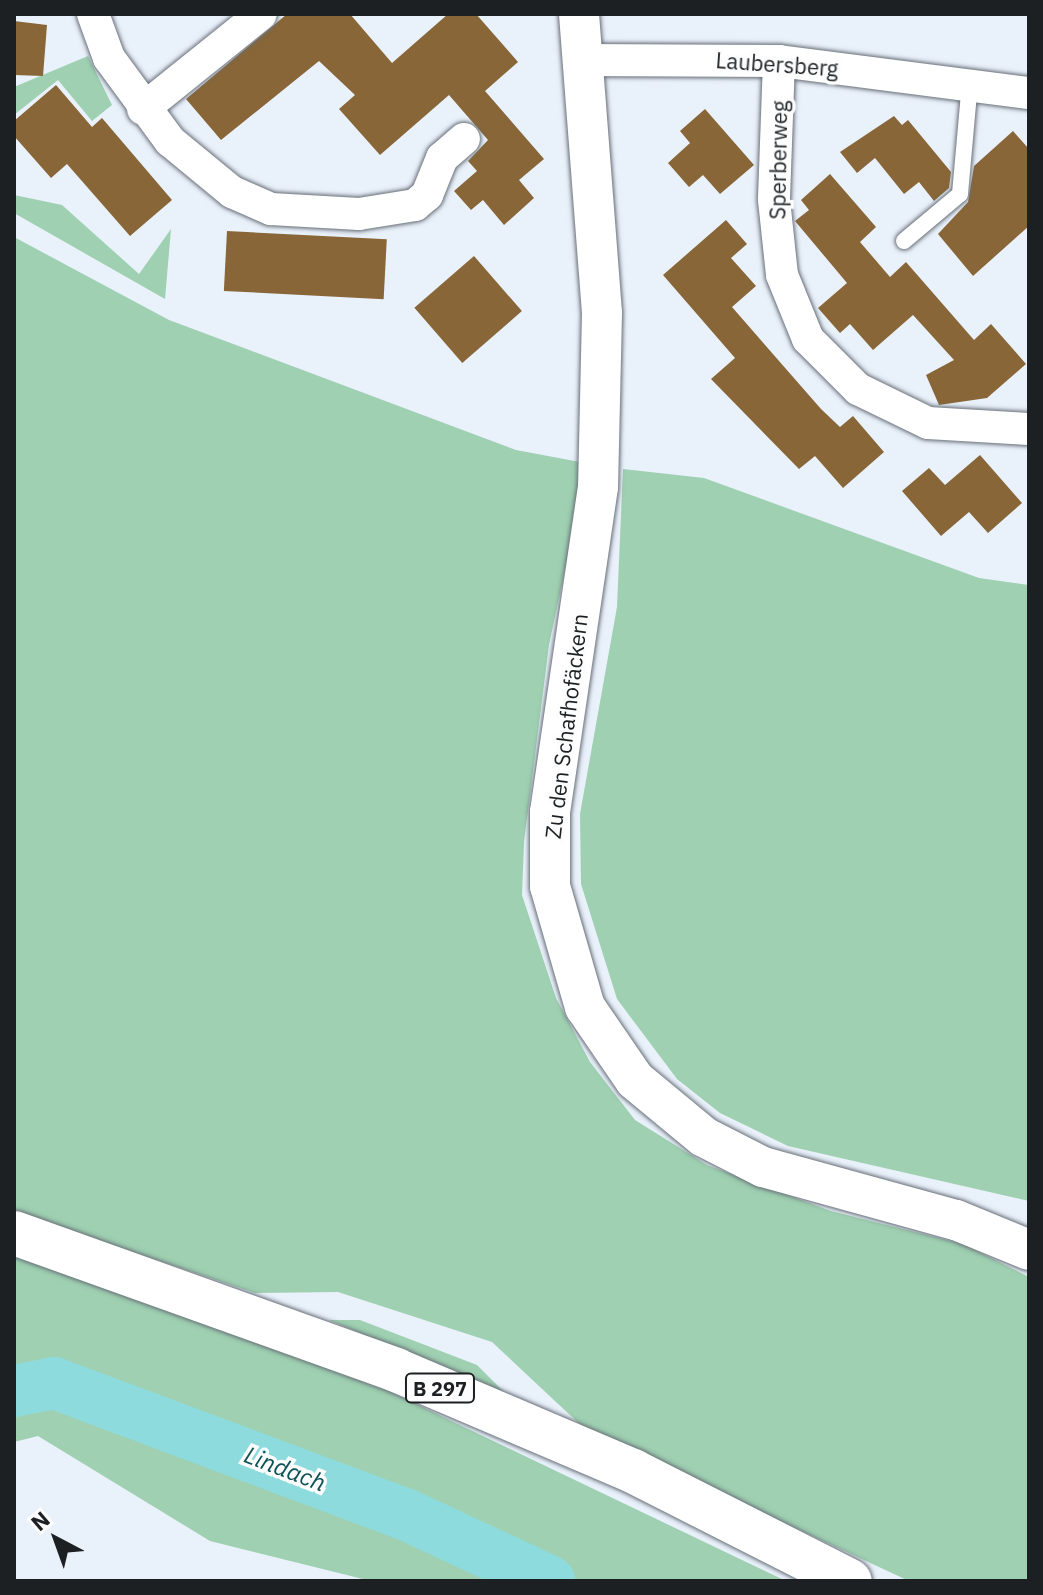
<!DOCTYPE html>
<html>
<head>
<meta charset="utf-8">
<style>
  body { margin:0 }
  #map { position:relative; width:1043px; height:1595px; overflow:hidden; background:#e9f1fb; font-family:"IBM Plex Sans",sans-serif }
  div>[style] { position:absolute }
  .green>* { inset:0; background:#9ed0b1 }
  .river>* { height:52px; margin:-26px; padding:0 26px; transform-origin:26px; border-radius:26px; background:#8edbde }
  .building>* { inset:0; background:#886638; transform-origin:0 0 }
  .roads { filter:drop-shadow(0 0 2px #686f78) drop-shadow(0 0 2px #686f78) }
  .service>* { height:16px; margin:-8px; padding:0 8px; transform-origin:8px; border-radius:8px; background:#fff }
  .minor>* { height:32px; margin:-16px; padding:0 16px; transform-origin:16px; border-radius:16px; background:#fff }
  .tertiary>* { height:40px; margin:-20px; padding:0 20px; transform-origin:20px; border-radius:20px; background:#fff }
  .primary>* { height:44px; margin:-22px; padding:0 22px; transform-origin:22px; border-radius:22px; background:#fff }
  span { translate:-50% -50%; white-space:nowrap; text-align:center; line-height:1.15; -webkit-text-stroke:7px #fdfdfd; paint-order:stroke }
  .shield-label span { padding:2px 6px; background:#fdfdfd; border:2px solid; border-radius:6px; -webkit-text-stroke-width:0 }
  .shield-label { font-size:20px; color:#1d2023; font-weight:700 }
  .street-label { font-size:22px; color:#1d2023 }
  .water-label { font-size:24px; color:#0e5356; font-style:italic }
  .frame { position:absolute; inset:0; border:16px solid #1d2023; pointer-events:none }
  .north { position:absolute; left:16px; top:1499px; width:80px; height:80px; -webkit-text-stroke:6px #fdfdfd; paint-order:stroke; rotate:319deg; font-size:22px; font-weight:700; line-height:32px; text-align:center; color:#1d2023 }
  .north::after { content:''; display:block; margin:auto; width:28px; height:36px; background:#1d2023; clip-path:polygon(50% 0,100% 100%,50% 72%,0 100%) }
</style>
</head>
<body>
<div id="map">
  <div class="green">
    <i style="clip-path:polygon(88px 56px,112px 105px,92px 121px,58px 80px,14px 115px,14px 87px)"></i>
    <i style="clip-path:polygon(14px 195px,62px 205px,139px 274px,171px 229px,165px 299px,14px 213px)"></i>
    <i style="clip-path:polygon(14px 237px,169px 320px,516px 450px,580px 462px,582px 490px,549px 645px,524px 842px,522px 895px,556px 998px,590px 1062px,635px 1120px,707px 1165px,831px 1211px,963px 1244px,1029px 1277px,1029px 1581px,909px 1581px,587px 1431px,492px 1342px,338px 1292px,255px 1293px,14px 1212px)"></i>
    <i style="clip-path:polygon(623px 469px,704px 478px,979px 578px,1029px 585px,1029px 1201px,788px 1146px,720px 1113px,677px 1079px,617px 999px,581px 884px,580px 814px,617px 607px)"></i>
    <i style="clip-path:polygon(14px 1253px,391px 1392px,786px 1581px,371px 1581px,210px 1541px,38px 1436px,14px 1442px)"></i>
    <i style="clip-path:polygon(329px 1320px,360px 1320px,477px 1365px,508px 1396px)"></i>
  </div>
  <div class="river">
    <i style="left:14px;top:1391px;width:41px;rotate:-11.3deg"></i>
    <i style="left:54px;top:1383px;width:375px;rotate:20.5deg"></i>
    <i style="left:405px;top:1514px;width:159px;rotate:25deg"></i>
  </div>
  <div class="building">
    <i style="clip-path:polygon(287px 14px,350px 14px,392px 63px,448px 14px,476px 14px,518px 62px,485px 91px,544px 159px,519px 180px,534px 198px,504px 225px,483px 200px,471px 210px,454px 191px,477px 171px,468px 161px,488px 140px,449px 95px,380px 155px,339px 109px,355px 95px,319px 61px,221px 140px,186px 99px)"></i>
    <i style="clip-path:polygon(14px 21px,47px 25px,43px 76px,14px 75px)"></i>
    <i style="clip-path:polygon(56px 85px,92px 127px,102px 118px,172px 200px,130px 236px,67px 164px,51px 178px,14px 136px,14px 121px)"></i>
    <i style="clip-path:polygon(705px 109px,754px 165px,720px 194px,703px 175px,689px 187px,668px 163px,690px 143px,680px 131px)"></i>
    <i style="clip-path:polygon(894px 116px,902px 125px,908px 120px,951px 172px,949px 188px,934px 201px,919px 182px,904px 194px,875px 158px,857px 173px,840px 152px)"></i>
    <i style="clip-path:polygon(1013px 131px,1029px 149px,1029px 226px,973px 276px,938px 234px,968px 202px,974px 166px)"></i>
    <i style="clip-path:polygon(830px 174px,876px 227px,860px 242px,890px 277px,906px 262px,974px 340px,991px 324px,1026px 364px,987px 398px,939px 405px,926px 375px,954px 360px,913px 315px,873px 350px,850px 324px,840px 333px,818px 308px,847px 283px,795px 221px,809px 210px,801px 200px)"></i>
    <i style="clip-path:polygon(726px 220px,747px 244px,731px 258px,756px 286px,732px 307px,821px 409px,840px 427px,853px 416px,884px 452px,843px 488px,815px 456px,799px 469px,711px 379px,735px 358px,663px 275px)"></i>
    <i style="left:227px;top:231px;width:160px;height:60px;rotate:3deg"></i>
    <i style="left:474px;top:256px;width:73px;height:79px;rotate:49deg"></i>
    <i style="clip-path:polygon(980px 455px,1022px 503px,988px 533px,969px 512px,941px 536px,902px 491px,929px 468px,945px 485px)"></i>
  </div>
  <div class="roads">
    <div class="service">
      <i style="left:904px;top:241px;width:73px;rotate:-40deg"></i>
      <i style="left:960px;top:194px;width:112px;rotate:-84.9deg"></i>
    </div>
    <div class="minor">
      <i style="left:93px;top:14px;width:47px;rotate:70deg"></i>
      <i style="left:109px;top:58px;width:103px;rotate:53.7deg"></i>
      <i style="left:170px;top:141px;width:80px;rotate:39.4deg"></i>
      <i style="left:232px;top:192px;width:43px;rotate:23.6deg"></i>
      <i style="left:271px;top:209px;width:88px;rotate:3.3deg"></i>
      <i style="left:359px;top:214px;width:57px;rotate:-9.1deg"></i>
      <i style="left:415px;top:205px;width:16px;rotate:-40deg"></i>
      <i style="left:427px;top:195px;width:40px;rotate:-68deg"></i>
      <i style="left:442px;top:158px;width:29px;rotate:-41deg"></i>
      <i style="left:583px;top:60px;width:196px;rotate:0.3deg"></i>
      <i style="left:779px;top:61px;width:252px;rotate:7.3deg"></i>
      <i style="left:779px;top:61px;width:139px;rotate:92.1deg"></i>
      <i style="left:774px;top:200px;width:75px;rotate:83.9deg"></i>
      <i style="left:782px;top:275px;width:69px;rotate:67.9deg"></i>
      <i style="left:808px;top:339px;width:71px;rotate:45deg"></i>
      <i style="left:858px;top:389px;width:78px;rotate:25.9deg"></i>
      <i style="left:928px;top:423px;width:101px;rotate:3.4deg"></i>
      <i style="left:143px;top:109px;width:151px;rotate:-38.8deg"></i>
    </div>
    <div class="tertiary">
      <i style="left:579px;top:14px;width:300px;rotate:85.6deg"></i>
      <i style="left:602px;top:313px;width:174px;rotate:91.3deg"></i>
      <i style="left:598px;top:487px;width:329px;rotate:98.4deg"></i>
      <i style="left:550px;top:812px;width:74px;rotate:90deg"></i>
      <i style="left:550px;top:886px;width:126px;rotate:73.9deg"></i>
      <i style="left:585px;top:1007px;width:88px;rotate:55.6deg"></i>
      <i style="left:635px;top:1080px;width:89px;rotate:39.6deg"></i>
      <i style="left:704px;top:1137px;width:66px;rotate:27deg"></i>
      <i style="left:763px;top:1167px;width:200px;rotate:15.4deg"></i>
      <i style="left:956px;top:1220px;width:79px;rotate:22.3deg"></i>
    </div>
    <div class="primary">
      <i style="left:14px;top:1233px;width:406px;rotate:19.7deg"></i>
      <i style="left:396px;top:1370px;width:258px;rotate:23.1deg"></i>
      <i style="left:633px;top:1471px;width:243px;rotate:26.9deg"></i>
    </div>
  </div>
  <div class="shield-label">
    <span style="left:440px;top:1388px">B 297</span>
  </div>
  <div class="street-label">
    <span style="left:777px;top:64px;rotate:4deg">Laubersberg</span>
    <span style="left:778px;top:160px;rotate:-89deg">Sperberweg</span>
    <span style="left:566px;top:726px;rotate:-83deg">Zu den Schafhofäckern</span>
  </div>
  <div class="water-label">
    <span style="left:285px;top:1469px;rotate:21deg">Lindach</span>
  </div>
  <div class="frame"></div>
  <div class="north">N</div>
</div>
</body>
</html>
